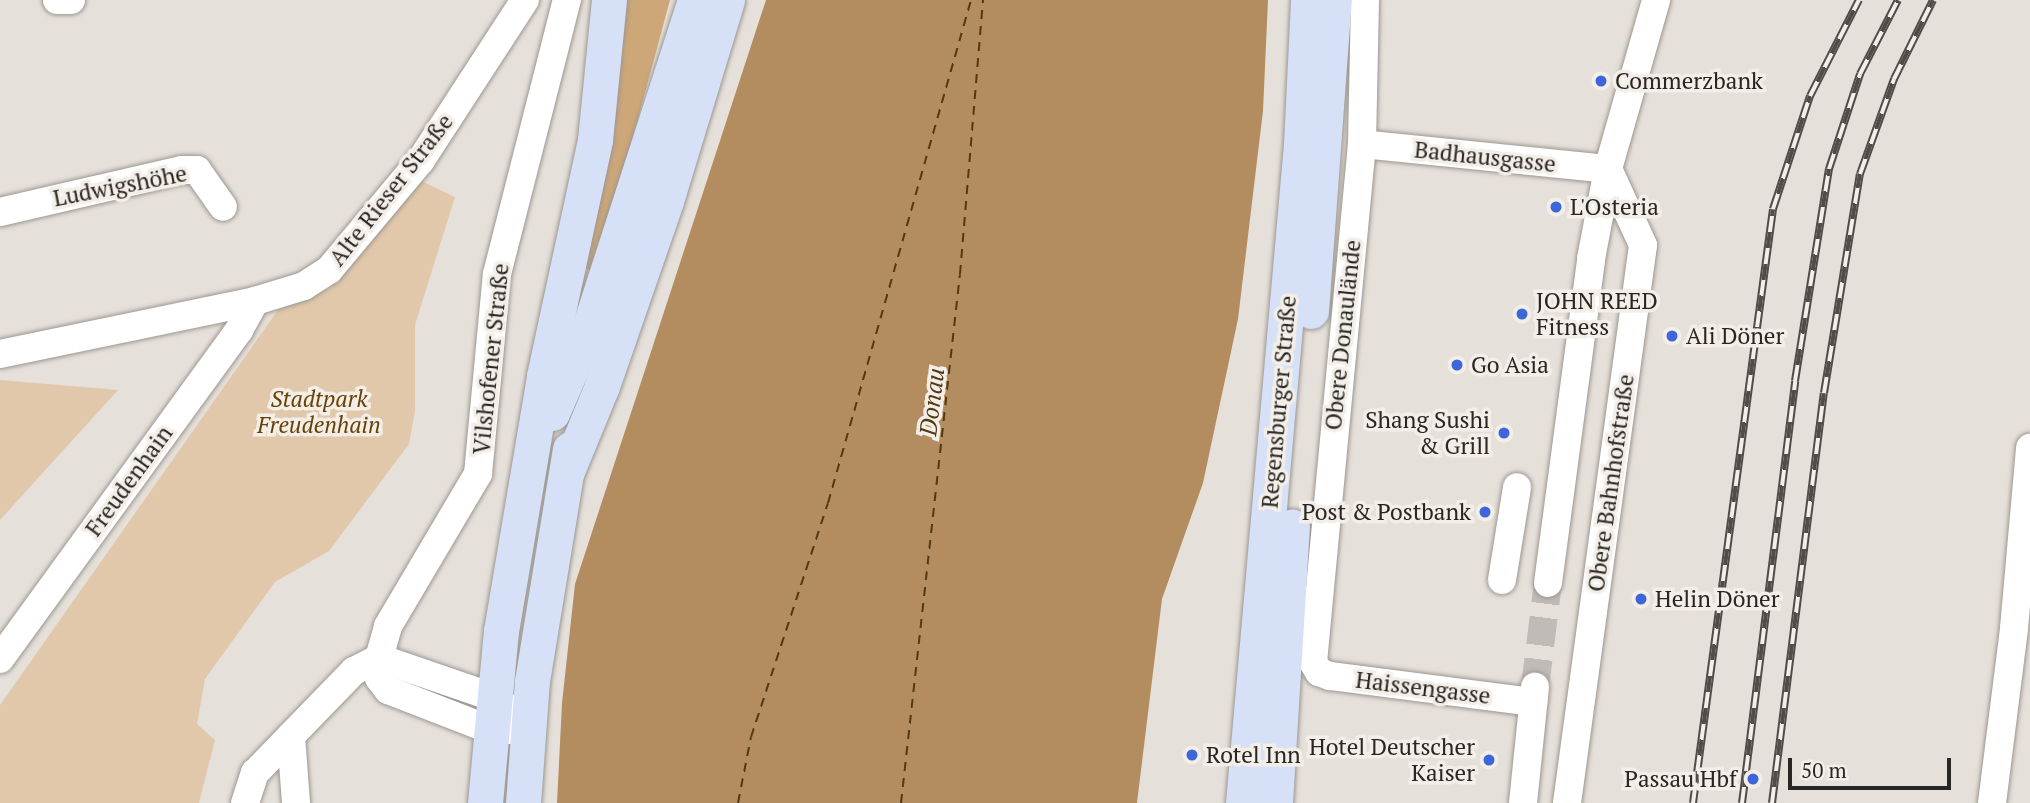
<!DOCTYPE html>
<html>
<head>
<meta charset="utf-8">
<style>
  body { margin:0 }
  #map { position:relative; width:2030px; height:803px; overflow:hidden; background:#e6e0da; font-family:"PT Serif",serif }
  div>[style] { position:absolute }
  .green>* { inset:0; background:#e2c8aa }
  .forest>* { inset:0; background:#cea778 }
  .water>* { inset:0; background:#b38d5f }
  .ferry>* { height:2px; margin-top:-1px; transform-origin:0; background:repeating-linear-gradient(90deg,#533812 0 9px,transparent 0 16px) }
  .minor-tunnel>* { height:28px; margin-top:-14px; transform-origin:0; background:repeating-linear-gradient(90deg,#c0bbb6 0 28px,transparent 0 42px) }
  .roads { filter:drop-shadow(0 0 2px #9d9791) drop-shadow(0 0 2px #9d9791) }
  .minor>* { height:28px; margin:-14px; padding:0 14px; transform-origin:14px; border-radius:14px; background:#fff }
  .major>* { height:35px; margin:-17.5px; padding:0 17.5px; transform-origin:17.5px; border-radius:17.5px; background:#d6e0f7 }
  .rail>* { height:8px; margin-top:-4px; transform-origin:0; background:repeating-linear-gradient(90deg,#f3eee7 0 16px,#504d49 0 32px); box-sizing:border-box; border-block:2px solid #504d49 }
  .dots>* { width:19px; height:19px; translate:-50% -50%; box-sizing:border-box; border:4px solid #f3eee7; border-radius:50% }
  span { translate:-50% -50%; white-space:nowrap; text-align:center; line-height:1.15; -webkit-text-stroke:7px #f3eee7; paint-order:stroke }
  .poi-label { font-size:23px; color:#292724 }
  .left { translate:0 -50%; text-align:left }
  .right { translate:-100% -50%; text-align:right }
  .street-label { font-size:23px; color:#292724 }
  .park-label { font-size:23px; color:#694306; font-style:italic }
  .water-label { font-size:24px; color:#533812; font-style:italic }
  .scale { position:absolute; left:1788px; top:758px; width:163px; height:32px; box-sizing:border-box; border:4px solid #292724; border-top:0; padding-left:9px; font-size:21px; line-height:24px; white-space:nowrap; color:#292724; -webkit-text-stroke:5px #f3eee7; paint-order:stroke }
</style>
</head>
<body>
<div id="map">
  <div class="green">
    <i style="clip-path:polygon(417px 179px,455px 197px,415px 325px,415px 411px,409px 444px,329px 551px,275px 582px,205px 679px,197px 724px,215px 740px,199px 803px,0 803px,0 705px,285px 300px,329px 289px)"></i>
    <i style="clip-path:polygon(0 380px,118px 390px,0 520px)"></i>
  </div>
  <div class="forest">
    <i style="clip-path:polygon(623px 0,670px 0,632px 141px,591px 271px,580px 265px)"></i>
  </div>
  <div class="water">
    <i style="clip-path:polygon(766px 0,1268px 0,1263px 111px,1238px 319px,1203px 483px,1162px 599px,1137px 803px,557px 803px,562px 703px,575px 584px)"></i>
  </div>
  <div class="ferry">
    <i style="left:738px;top:803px;width:67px;rotate:-78.9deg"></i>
    <i style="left:751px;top:737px;width:246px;rotate:-71.8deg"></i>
    <i style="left:828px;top:503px;width:523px;rotate:-74.13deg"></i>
    <i style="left:901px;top:803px;width:532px;rotate:-83.64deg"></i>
    <i style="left:960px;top:274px;width:275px;rotate:-85.2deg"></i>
  </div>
  <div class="minor-tunnel">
    <i style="left:1535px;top:687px;width:105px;rotate:-82.9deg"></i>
  </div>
  <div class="roads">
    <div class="minor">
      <i style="left:57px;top:0;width:14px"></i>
      <i style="left:1365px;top:0;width:144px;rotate:91.2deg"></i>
      <i style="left:1362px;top:144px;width:520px;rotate:95.4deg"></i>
      <i style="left:1313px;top:662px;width:12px;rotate:59deg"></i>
      <i style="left:1319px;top:672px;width:12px;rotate:20deg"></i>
      <i style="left:1330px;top:676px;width:205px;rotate:7.3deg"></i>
      <i style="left:1362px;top:144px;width:247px;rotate:5.8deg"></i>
      <i style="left:0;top:212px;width:187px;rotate:-13deg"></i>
      <i style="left:182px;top:170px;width:15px"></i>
      <i style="left:197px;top:170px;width:45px;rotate:54.9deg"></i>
      <i style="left:0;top:354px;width:260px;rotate:-11.7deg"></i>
      <i style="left:255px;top:301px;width:51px;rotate:-17deg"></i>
      <i style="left:304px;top:286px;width:30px;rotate:-33deg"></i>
      <i style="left:329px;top:270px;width:143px;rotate:-50.1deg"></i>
      <i style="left:421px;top:160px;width:191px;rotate:-57deg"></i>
      <i style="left:1502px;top:580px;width:94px;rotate:-80.8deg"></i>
      <i style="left:1548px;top:583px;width:327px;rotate:-82.4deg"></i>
      <i style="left:1591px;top:259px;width:92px;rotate:-79.3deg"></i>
      <i style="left:1608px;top:169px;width:176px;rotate:-74.1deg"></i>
      <i style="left:0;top:659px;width:407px;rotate:-54deg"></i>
      <i style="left:239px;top:330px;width:33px;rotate:-61deg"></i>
      <i style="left:291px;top:736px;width:67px;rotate:85.7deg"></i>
      <i style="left:245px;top:803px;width:32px;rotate:-72deg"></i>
      <i style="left:255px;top:773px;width:142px;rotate:-45.9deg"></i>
      <i style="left:354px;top:671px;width:28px;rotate:-27deg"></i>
      <i style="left:379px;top:658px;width:123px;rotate:19deg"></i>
      <i style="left:495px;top:698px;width:41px;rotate:38deg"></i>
      <i style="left:527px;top:723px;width:18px;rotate:158deg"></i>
      <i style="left:510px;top:730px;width:19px;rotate:180deg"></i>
      <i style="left:491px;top:730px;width:110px;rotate:-158.8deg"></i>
      <i style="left:388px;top:690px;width:15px;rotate:-127deg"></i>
      <i style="left:379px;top:678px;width:20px;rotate:-90deg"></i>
      <i style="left:379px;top:658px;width:33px;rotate:-74deg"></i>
      <i style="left:388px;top:626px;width:177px;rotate:-59.4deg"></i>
      <i style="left:478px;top:474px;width:201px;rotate:-84.6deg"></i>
      <i style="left:497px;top:274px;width:283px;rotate:-75.7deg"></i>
      <i style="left:1523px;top:803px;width:117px;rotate:-84.1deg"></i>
      <i style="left:1567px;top:803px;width:563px;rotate:-82.24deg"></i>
      <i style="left:1643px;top:245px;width:84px;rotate:-114.7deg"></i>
      <i style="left:1992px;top:803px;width:176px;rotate:-82.8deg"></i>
      <i style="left:2014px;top:628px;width:181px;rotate:-84.9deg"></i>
    </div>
    <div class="major">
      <i style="left:1311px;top:311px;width:312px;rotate:-85.8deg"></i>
      <i style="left:552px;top:413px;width:96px;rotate:-66.6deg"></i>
      <i style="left:590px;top:325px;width:342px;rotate:-72.1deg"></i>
      <i style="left:567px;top:471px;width:92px;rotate:-67.6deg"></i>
      <i style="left:602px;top:386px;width:196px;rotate:-70.9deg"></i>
      <i style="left:666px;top:201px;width:210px;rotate:-73.1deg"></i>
      <i style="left:485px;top:803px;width:173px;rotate:-84.7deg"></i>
      <i style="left:501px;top:631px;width:259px;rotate:-80.4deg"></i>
      <i style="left:544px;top:376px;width:241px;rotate:-77.8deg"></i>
      <i style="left:595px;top:140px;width:141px;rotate:-84.3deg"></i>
      <i style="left:523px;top:803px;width:122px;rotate:-85.8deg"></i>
      <i style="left:532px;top:681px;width:235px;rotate:-80.7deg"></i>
      <i style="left:1243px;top:803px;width:662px;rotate:-84.97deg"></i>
      <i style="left:1301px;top:144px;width:144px;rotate:-87.2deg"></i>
      <i style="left:1275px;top:803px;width:277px;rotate:-86.5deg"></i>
    </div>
  </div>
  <div class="rail">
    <i style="left:1693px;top:803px;width:599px;rotate:-82.33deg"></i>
    <i style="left:1773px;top:209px;width:119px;rotate:-71.9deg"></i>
    <i style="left:1810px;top:96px;width:108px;rotate:-63deg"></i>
    <i style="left:1742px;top:803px;width:425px;rotate:-82.8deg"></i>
    <i style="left:1795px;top:381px;width:215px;rotate:-80.9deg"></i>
    <i style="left:1829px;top:169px;width:100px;rotate:-71.9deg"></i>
    <i style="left:1860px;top:74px;width:83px;rotate:-62.8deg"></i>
    <i style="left:1772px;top:803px;width:413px;rotate:-82.8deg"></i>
    <i style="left:1824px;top:393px;width:222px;rotate:-80.7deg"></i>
    <i style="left:1860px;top:174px;width:101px;rotate:-70.3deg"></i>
    <i style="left:1894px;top:79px;width:88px;rotate:-63.7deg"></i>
  </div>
  <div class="dots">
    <i style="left:1601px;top:81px;background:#3d67d8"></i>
    <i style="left:1556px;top:207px;background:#3d67d8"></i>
    <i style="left:1522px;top:314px;background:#3d67d8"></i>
    <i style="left:1672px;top:336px;background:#3d67d8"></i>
    <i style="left:1457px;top:365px;background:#3d67d8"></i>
    <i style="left:1504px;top:433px;background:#3d67d8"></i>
    <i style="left:1485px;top:512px;background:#3d67d8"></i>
    <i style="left:1641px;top:599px;background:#3d67d8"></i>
    <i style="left:1192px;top:755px;background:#3d67d8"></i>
    <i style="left:1489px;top:760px;background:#3d67d8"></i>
    <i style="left:1753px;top:779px;background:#3d67d8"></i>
  </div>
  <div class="poi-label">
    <span class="left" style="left:1615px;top:81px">Commerzbank</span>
    <span class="left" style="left:1570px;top:207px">L'Osteria</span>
    <span class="left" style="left:1536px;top:314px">JOHN REED<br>Fitness</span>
    <span class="left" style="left:1686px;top:336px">Ali Döner</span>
    <span class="left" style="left:1471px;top:365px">Go Asia</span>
    <span class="right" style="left:1490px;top:433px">Shang Sushi<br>&amp; Grill</span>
    <span class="right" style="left:1471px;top:512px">Post &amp; Postbank</span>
    <span class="left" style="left:1655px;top:599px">Helin Döner</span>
    <span class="right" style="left:1475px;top:760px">Hotel Deutscher<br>Kaiser</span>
    <span class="left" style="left:1206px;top:755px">Rotel Inn</span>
    <span class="right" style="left:1737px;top:779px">Passau Hbf</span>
  </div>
  <div class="street-label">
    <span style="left:1485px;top:157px;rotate:6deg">Badhausgasse</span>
    <span style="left:120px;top:186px;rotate:-11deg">Ludwigshöhe</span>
    <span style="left:391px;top:190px;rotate:-52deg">Alte Rieser Straße</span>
    <span style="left:1343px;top:335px;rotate:-84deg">Obere Donaulände</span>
    <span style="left:491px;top:359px;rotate:-84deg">Vilshofener Straße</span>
    <span style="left:1279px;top:402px;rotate:-85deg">Regensburger Straße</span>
    <span style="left:129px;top:481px;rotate:-54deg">Freudenhain</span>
    <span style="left:1611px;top:483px;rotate:-82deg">Obere Bahnhofstraße</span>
    <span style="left:1423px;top:688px;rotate:7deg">Haissengasse</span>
  </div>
  <div class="park-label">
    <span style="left:319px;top:412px">Stadtpark<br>Freudenhain</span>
  </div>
  <div class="water-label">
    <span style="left:932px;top:402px;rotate:-83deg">Donau</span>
  </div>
  <div class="scale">50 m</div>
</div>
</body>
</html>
